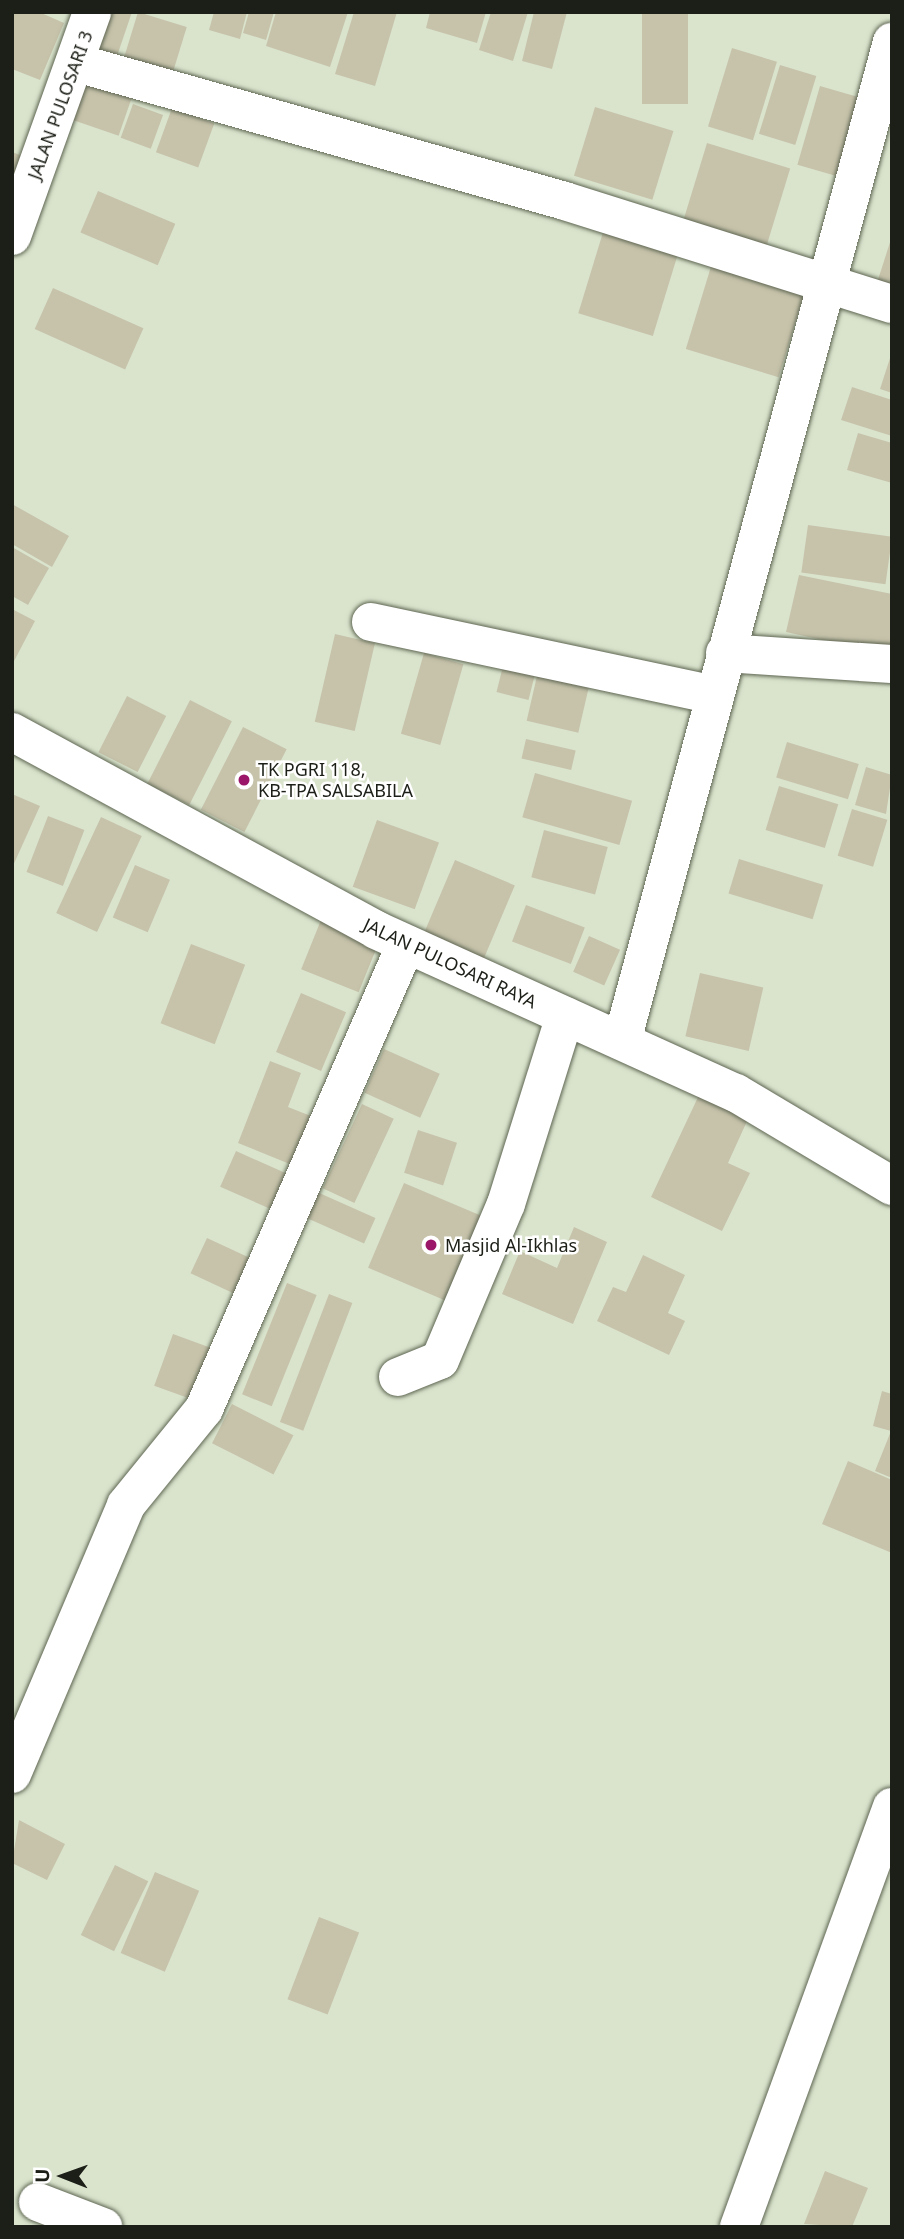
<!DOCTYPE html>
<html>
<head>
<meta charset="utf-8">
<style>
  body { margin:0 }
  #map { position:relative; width:904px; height:2239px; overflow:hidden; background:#dae4cd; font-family:"Noto Sans",sans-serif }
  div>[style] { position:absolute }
  .building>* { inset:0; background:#c7c3ab; transform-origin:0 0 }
  .roads { filter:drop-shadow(0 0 2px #5e6652) drop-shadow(0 0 2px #5e6652) }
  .minor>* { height:38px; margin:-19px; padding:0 19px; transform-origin:19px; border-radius:19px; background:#fff }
  .dots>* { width:19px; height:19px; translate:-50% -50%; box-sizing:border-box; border:4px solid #fff; border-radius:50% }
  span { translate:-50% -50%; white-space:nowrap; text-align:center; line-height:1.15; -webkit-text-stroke:5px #fff; paint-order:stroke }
  .street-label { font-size:18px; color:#1c1f17 }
  .poi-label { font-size:18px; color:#1c1f17 }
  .left { translate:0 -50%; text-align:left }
  .frame { position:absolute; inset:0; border:14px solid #1c1f17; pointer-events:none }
  .north { position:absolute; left:28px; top:2141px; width:70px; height:70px; -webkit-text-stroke:5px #fff; paint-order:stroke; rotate:271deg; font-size:19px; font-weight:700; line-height:28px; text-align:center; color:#1c1f17 }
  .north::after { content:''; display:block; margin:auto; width:24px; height:32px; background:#1c1f17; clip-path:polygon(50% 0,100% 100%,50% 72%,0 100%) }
</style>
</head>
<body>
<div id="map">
  <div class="building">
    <i style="clip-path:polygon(12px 12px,39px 12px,64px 23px,40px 80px,12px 69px)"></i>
    <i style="clip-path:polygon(100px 12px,132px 12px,115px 62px,86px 52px)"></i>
    <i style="left:138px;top:12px;width:51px;height:55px;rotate:17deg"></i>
    <i style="clip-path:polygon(214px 12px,247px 12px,240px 39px,209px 30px)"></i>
    <i style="clip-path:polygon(249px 12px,274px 12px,266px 40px,243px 33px)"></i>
    <i style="clip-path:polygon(276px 12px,348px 12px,330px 67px,266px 46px)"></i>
    <i style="clip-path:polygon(354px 12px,397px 12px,375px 86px,335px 74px)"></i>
    <i style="clip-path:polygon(430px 12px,486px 12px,477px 43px,426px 28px)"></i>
    <i style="clip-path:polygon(491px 12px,528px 12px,513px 61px,479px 50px)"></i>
    <i style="clip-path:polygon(534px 12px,567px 12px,552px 69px,522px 61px)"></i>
    <i style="left:642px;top:12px;width:46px;height:92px"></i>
    <i style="left:732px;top:48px;width:47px;height:82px;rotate:17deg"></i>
    <i style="left:780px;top:65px;width:38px;height:72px;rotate:17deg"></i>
    <i style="left:86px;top:77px;width:50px;height:45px;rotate:19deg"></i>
    <i style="left:820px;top:86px;width:45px;height:82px;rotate:16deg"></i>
    <i style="left:133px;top:104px;width:32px;height:36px;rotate:20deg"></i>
    <i style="left:595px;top:107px;width:82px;height:72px;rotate:17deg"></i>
    <i style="left:172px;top:108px;width:45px;height:47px;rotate:20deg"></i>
    <i style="left:707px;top:143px;width:87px;height:81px;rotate:17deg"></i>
    <i style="clip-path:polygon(12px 152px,25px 157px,12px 188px)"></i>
    <i style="left:98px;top:191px;width:84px;height:45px;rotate:23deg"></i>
    <i style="left:604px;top:229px;width:78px;height:88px;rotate:17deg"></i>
    <i style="clip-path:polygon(892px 236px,892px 291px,876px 286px)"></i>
    <i style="left:713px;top:260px;width:97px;height:93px;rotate:17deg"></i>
    <i style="left:53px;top:288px;width:99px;height:45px;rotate:24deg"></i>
    <i style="clip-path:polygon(891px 355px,892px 355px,892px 393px,880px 389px)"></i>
    <i style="clip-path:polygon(852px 387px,892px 400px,892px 436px,841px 420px)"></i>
    <i style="clip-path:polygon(858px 433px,892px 443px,892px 483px,847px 470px)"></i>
    <i style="clip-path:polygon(12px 504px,69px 536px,52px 567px,12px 544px)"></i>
    <i style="left:808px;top:525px;width:85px;height:48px;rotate:8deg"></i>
    <i style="clip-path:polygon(12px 547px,49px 568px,28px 605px,12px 596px)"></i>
    <i style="clip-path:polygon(799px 575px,892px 594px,892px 655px,786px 632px)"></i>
    <i style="clip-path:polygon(12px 609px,35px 621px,12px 665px)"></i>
    <i style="left:335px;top:634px;width:41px;height:90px;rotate:13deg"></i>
    <i style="left:424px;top:653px;width:41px;height:84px;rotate:16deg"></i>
    <i style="left:504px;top:662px;width:33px;height:31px;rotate:14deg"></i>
    <i style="left:537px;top:676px;width:53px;height:46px;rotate:13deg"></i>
    <i style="left:127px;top:696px;width:44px;height:63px;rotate:27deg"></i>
    <i style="left:190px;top:700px;width:47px;height:94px;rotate:27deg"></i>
    <i style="left:243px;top:727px;width:49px;height:93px;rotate:27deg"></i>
    <i style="left:526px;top:739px;width:51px;height:20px;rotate:13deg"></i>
    <i style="left:787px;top:742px;width:75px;height:37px;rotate:17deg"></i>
    <i style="clip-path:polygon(866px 767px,892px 775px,886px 814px,855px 805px)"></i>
    <i style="left:535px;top:773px;width:101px;height:46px;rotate:16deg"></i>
    <i style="left:779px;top:786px;width:62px;height:46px;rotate:17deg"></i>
    <i style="clip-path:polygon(12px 794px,40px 806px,12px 868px)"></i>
    <i style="left:852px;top:809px;width:37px;height:49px;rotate:17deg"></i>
    <i style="left:48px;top:816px;width:39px;height:60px;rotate:21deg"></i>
    <i style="left:101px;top:817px;width:45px;height:106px;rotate:25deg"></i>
    <i style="left:377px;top:820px;width:66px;height:71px;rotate:20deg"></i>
    <i style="left:544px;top:830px;width:66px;height:49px;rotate:15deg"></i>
    <i style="left:739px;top:859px;width:88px;height:36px;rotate:17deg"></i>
    <i style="left:455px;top:860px;width:65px;height:82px;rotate:23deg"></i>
    <i style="left:135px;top:865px;width:38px;height:57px;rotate:23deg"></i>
    <i style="left:526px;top:905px;width:63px;height:39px;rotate:21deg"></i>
    <i style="left:321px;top:920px;width:62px;height:53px;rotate:22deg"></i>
    <i style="left:589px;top:936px;width:34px;height:39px;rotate:24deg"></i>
    <i style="left:191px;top:944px;width:58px;height:85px;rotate:21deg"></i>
    <i style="left:700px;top:973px;width:65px;height:65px;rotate:13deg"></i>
    <i style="left:301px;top:993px;width:49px;height:64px;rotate:23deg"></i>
    <i style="left:384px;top:1049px;width:61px;height:48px;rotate:24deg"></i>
    <i style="clip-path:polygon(270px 1061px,301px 1073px,288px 1107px,321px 1120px,302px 1169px,238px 1143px)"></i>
    <i style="clip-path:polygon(699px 1095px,748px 1119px,728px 1163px,750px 1173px,722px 1231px,651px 1197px)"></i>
    <i style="left:362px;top:1104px;width:35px;height:93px;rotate:25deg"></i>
    <i style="left:418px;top:1130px;width:41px;height:45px;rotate:18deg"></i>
    <i style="left:236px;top:1151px;width:70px;height:39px;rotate:24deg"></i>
    <i style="left:404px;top:1183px;width:98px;height:92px;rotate:23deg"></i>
    <i style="left:317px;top:1192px;width:64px;height:28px;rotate:24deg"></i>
    <i style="clip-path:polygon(574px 1227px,607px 1242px,573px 1324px,502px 1294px,520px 1251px,557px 1268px)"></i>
    <i style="left:207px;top:1238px;width:59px;height:39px;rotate:25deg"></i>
    <i style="clip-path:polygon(643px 1255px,685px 1275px,668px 1313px,685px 1321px,669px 1355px,597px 1321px,613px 1287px,626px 1292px)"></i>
    <i style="left:287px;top:1283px;width:32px;height:120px;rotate:22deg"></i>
    <i style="left:329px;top:1294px;width:25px;height:137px;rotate:21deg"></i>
    <i style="left:173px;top:1334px;width:45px;height:55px;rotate:20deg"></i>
    <i style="clip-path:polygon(882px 1391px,892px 1394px,892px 1478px,875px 1471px,891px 1431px,873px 1426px)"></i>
    <i style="left:232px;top:1404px;width:69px;height:44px;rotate:27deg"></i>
    <i style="clip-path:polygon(848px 1461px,892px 1480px,892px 1553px,822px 1524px)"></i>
    <i style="clip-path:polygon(19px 1820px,65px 1844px,47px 1880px,12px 1863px)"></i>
    <i style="left:115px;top:1865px;width:37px;height:78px;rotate:26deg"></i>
    <i style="left:155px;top:1872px;width:48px;height:88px;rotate:23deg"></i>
    <i style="left:319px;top:1917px;width:43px;height:88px;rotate:21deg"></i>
    <i style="clip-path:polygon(825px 2171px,868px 2188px,852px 2227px,804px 2224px)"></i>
  </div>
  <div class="roads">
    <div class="minor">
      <i style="left:77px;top:63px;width:507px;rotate:15.79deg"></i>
      <i style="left:565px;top:201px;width:343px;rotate:17.5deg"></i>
      <i style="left:12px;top:236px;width:238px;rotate:-70.3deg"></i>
      <i style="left:371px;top:622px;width:352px;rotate:12deg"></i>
      <i style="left:725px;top:653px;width:167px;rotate:3.8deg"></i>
      <i style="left:12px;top:732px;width:414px;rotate:28.5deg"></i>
      <i style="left:376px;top:930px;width:395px;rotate:24.4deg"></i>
      <i style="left:736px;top:1093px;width:182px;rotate:30.8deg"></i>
      <i style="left:622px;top:1041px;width:1035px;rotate:-74.88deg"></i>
      <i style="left:398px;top:1377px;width:45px;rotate:-22deg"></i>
      <i style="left:440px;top:1360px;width:169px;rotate:-67.1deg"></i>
      <i style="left:506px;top:1204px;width:197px;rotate:-72.6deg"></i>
      <i style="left:12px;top:1774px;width:292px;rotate:-67deg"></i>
      <i style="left:126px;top:1505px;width:124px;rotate:-50.9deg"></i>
      <i style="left:204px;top:1409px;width:507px;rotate:-66.52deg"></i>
      <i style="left:38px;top:2202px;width:70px;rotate:21deg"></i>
      <i style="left:739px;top:2227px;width:447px;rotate:-70deg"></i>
    </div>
  </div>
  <div class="dots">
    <i style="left:244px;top:780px;background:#9b1669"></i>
    <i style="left:431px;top:1245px;background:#9b1669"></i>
  </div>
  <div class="street-label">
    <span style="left:60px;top:105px;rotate:-70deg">JALAN PULOSARI 3</span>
    <span style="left:450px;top:963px;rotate:25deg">JALAN PULOSARI RAYA</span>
  </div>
  <div class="poi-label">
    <span class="left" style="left:258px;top:780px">TK PGRI 118,<br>KB-TPA SALSABILA</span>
    <span class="left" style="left:445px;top:1245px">Masjid Al-Ikhlas</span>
  </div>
  <div class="frame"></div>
  <div class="north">U</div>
</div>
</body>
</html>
